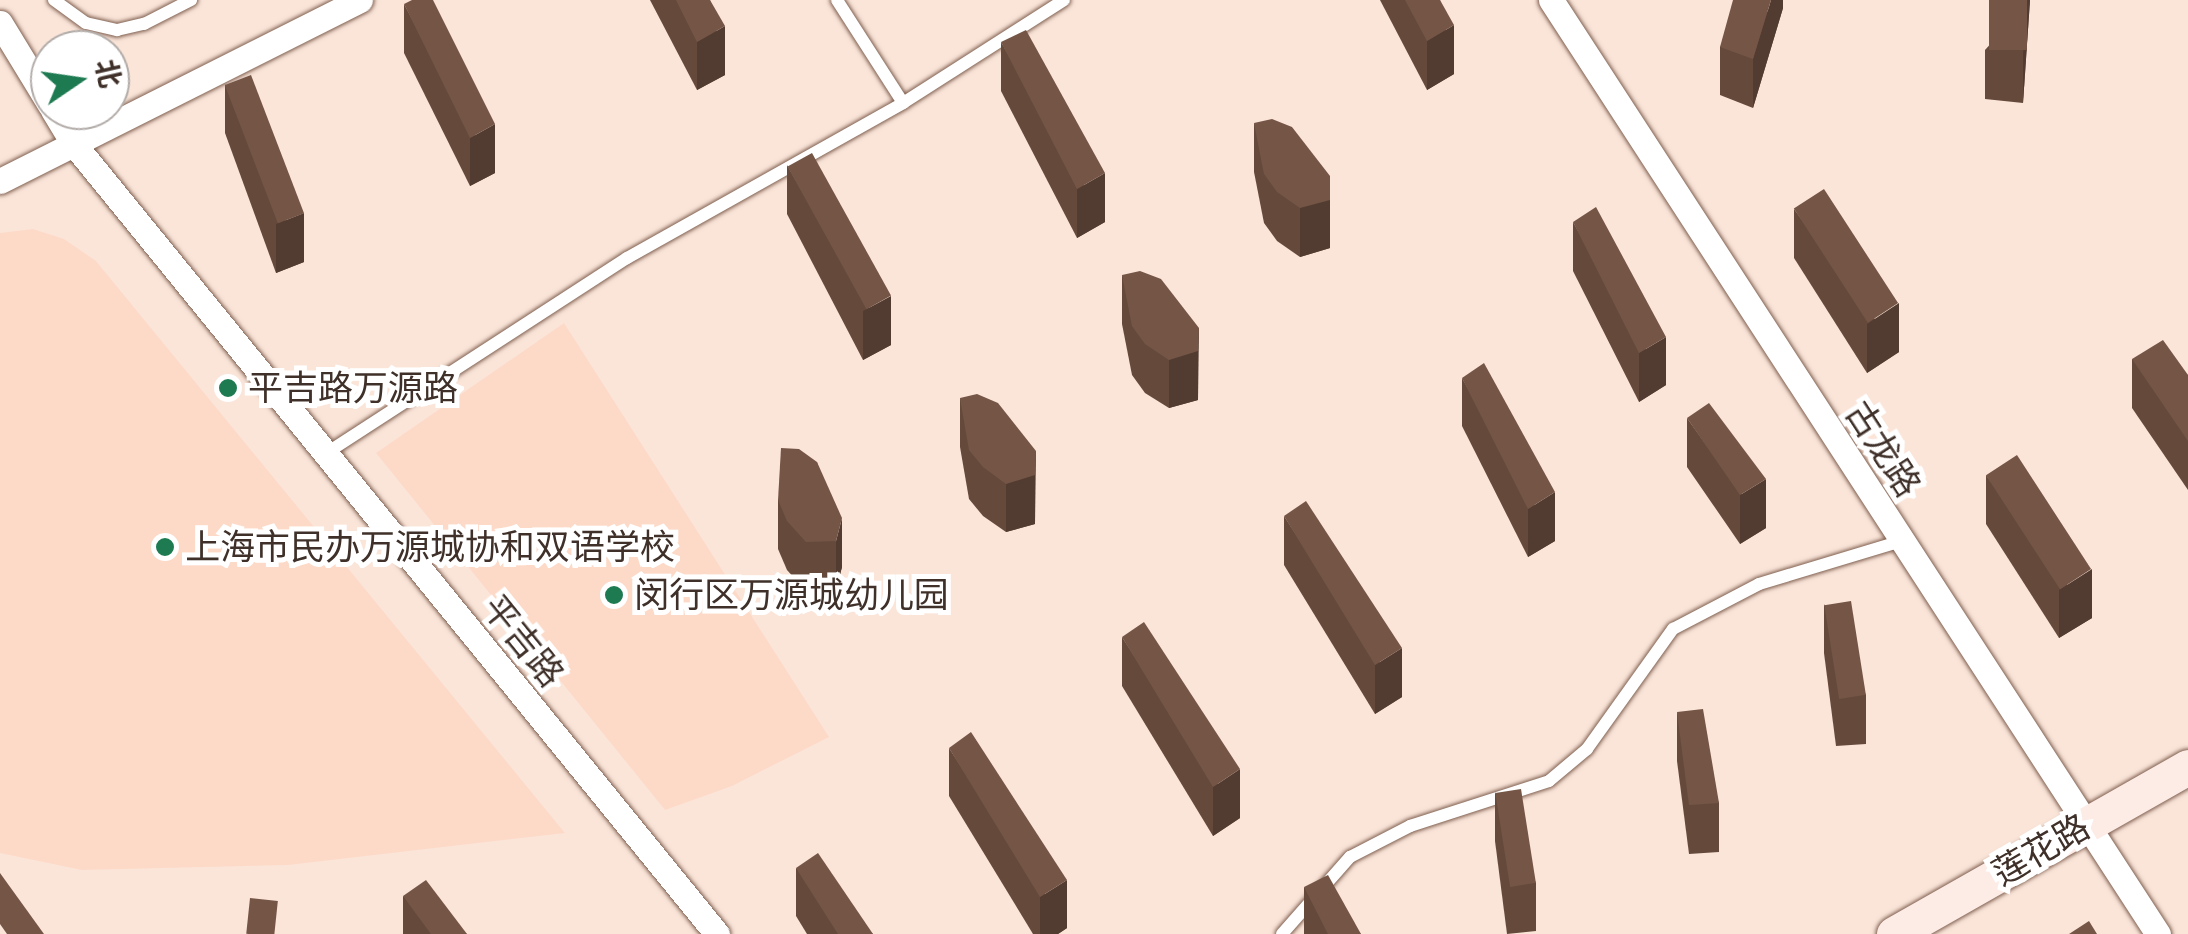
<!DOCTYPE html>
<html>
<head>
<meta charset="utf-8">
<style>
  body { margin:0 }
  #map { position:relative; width:2188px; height:934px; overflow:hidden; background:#fbe5d9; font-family:"Fira Sans","Noto Sans SC",sans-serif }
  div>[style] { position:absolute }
  .built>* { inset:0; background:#fddac8 }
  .roads { filter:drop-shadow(0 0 2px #7e5f4f) drop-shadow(0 0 2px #7e5f4f) }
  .service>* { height:12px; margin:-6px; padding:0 6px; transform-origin:6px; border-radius:6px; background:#fff }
  .minor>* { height:25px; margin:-12.5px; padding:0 12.5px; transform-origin:12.5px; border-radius:12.5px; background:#fff }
  .secondary>* { height:35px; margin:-17.5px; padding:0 17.5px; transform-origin:17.5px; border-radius:17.5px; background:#fdece6 }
  .wall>* { inset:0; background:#654a3c }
  .shaded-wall>* { inset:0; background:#523c31 }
  .building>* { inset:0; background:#755646; transform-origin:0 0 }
  .dots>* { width:28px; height:28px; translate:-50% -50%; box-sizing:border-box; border:5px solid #fff; border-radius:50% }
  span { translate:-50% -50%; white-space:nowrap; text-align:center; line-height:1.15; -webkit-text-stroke:10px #fff; paint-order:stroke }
  .poi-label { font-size:35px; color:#3f3029 }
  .left { translate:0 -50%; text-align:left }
  .street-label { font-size:35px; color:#3f3029 }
  .north { position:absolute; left:30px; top:30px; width:100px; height:100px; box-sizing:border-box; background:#fff; border:2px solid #b2aca9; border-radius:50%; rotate:77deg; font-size:28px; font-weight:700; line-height:40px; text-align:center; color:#3f3029 }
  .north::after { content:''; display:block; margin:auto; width:35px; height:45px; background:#1e7b51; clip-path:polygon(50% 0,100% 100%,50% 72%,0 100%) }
</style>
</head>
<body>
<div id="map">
  <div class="built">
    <i style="clip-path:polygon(33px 229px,64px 239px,96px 261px,565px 833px,288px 865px,82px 870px,0 853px,0 233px)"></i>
    <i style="clip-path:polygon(564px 323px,829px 737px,732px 786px,665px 810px,376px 453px)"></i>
  </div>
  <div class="roads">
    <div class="service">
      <i style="left:54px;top:0;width:39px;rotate:36deg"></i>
      <i style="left:86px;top:23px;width:32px;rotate:13deg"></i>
      <i style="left:117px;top:30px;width:28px;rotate:-13deg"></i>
      <i style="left:144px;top:24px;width:53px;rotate:-27.1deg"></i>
      <i style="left:837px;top:0;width:122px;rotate:57.3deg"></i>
      <i style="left:325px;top:454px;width:360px;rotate:-33deg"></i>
      <i style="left:627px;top:258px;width:317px;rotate:-29.3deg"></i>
      <i style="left:903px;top:103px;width:191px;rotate:-32.6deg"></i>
      <i style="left:1282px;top:934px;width:103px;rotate:-48.6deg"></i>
      <i style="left:1350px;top:857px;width:68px;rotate:-27.3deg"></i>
      <i style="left:1410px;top:826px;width:146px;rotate:-17.9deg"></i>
      <i style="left:1549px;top:781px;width:50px;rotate:-40.1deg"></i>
      <i style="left:1587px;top:749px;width:148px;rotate:-54.4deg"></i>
      <i style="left:1673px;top:629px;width:97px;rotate:-27.6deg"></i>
      <i style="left:1759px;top:584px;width:148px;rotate:-16.8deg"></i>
    </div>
    <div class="minor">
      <i style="left:1551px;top:0;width:1114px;rotate:56.98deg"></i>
      <i style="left:0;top:23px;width:96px;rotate:58.6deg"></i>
      <i style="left:53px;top:110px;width:39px;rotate:59deg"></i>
      <i style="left:73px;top:143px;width:1020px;rotate:50.85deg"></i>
      <i style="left:0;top:181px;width:403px;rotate:-26.7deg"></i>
    </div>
    <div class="secondary">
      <i style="left:1894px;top:934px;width:338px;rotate:-29.6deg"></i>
    </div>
  </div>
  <div class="wall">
    <i style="clip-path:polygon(650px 0,710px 0,725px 75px,697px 90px)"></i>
    <i style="clip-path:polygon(1380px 0,1440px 0,1454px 74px,1427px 90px)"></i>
    <i style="clip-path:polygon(1783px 0,1783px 8px,1753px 108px,1720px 95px,1720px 47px)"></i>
    <i style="clip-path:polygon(2030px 0,2023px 103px,1985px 99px,1985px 50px)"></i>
    <i style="clip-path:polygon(404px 4px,495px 173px,470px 186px,404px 53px)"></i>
    <i style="clip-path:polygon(1001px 42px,1105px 222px,1077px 238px,1001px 91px)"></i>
    <i style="clip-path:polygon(225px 84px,304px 262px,276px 273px,225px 133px)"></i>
    <i style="clip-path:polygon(1254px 123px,1330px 248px,1300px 257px,1277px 241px,1264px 223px,1254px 172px)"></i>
    <i style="clip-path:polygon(787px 165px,891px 345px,863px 360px,787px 214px)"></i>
    <i style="clip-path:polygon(1794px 209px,1899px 352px,1867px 373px,1794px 258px)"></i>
    <i style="clip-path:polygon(1573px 222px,1666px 385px,1639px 402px,1573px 271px)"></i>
    <i style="clip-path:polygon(1122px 275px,1198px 400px,1169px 408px,1145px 393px,1132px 375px,1122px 324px)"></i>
    <i style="clip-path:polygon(2132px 359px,2188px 375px,2188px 490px,2132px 408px)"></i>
    <i style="clip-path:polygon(1462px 378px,1555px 541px,1528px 557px,1462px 426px)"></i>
    <i style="clip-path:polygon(960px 398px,1035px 524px,1006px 532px,983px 516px,969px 499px,960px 447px)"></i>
    <i style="clip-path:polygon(1687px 418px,1766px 528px,1740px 544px,1687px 467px)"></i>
    <i style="clip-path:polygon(817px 462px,842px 567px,836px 590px,806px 591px,787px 570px,778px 549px,778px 500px)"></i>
    <i style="clip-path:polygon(1986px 475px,2092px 618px,2059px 638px,1986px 524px)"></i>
    <i style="clip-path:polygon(1284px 516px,1402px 697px,1375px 714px,1284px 565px)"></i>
    <i style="clip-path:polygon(1824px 604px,1866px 695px,1866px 744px,1836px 746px,1824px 653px)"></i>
    <i style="clip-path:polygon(1122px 637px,1240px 818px,1213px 836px,1122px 686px)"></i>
    <i style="clip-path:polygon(1677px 712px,1719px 803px,1719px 852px,1689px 854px,1677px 761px)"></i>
    <i style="clip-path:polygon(949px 748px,1067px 928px,1058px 934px,1033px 934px,949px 796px)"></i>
    <i style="clip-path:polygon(1495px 792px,1536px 883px,1536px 931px,1507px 934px,1495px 841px)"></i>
    <i style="clip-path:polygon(796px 868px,873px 934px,807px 934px,796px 916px)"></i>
    <i style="clip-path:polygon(1304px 887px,1361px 934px,1304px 934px)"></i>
    <i style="clip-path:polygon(403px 896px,467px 934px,403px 934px)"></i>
  </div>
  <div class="shaded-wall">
    <i style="clip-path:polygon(1771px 0,1783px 0,1783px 8px,1753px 108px,1753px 59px)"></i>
    <i style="clip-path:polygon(2027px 0,2030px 0,2023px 103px,2023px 54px)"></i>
    <i style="clip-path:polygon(1454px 25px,1454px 74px,1427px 90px,1427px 41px)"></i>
    <i style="clip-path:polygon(725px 26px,725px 75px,697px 90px,697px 42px)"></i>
    <i style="clip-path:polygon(495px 124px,495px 173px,470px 186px,470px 138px)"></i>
    <i style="clip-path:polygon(1105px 173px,1105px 222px,1077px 238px,1077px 189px)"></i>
    <i style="clip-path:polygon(1330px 176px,1330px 248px,1300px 257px,1300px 208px)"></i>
    <i style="clip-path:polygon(304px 213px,304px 262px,276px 273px,276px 224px)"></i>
    <i style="clip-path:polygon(891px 296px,891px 345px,863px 360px,863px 311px)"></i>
    <i style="clip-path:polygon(1899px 303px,1899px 352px,1867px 373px,1867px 324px)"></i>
    <i style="clip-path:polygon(1199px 328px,1198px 400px,1169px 408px,1169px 360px)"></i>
    <i style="clip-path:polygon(1666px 337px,1666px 385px,1639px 402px,1639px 353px)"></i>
    <i style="clip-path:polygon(1036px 451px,1035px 524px,1006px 532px,1006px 484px)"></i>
    <i style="clip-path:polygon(1766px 479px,1766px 528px,1740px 544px,1740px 495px)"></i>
    <i style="clip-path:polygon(1555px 492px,1555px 541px,1528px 557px,1528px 509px)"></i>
    <i style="clip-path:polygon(842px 518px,842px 567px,836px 590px,836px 541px)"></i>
    <i style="clip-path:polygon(2092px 569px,2092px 618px,2059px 638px,2059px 590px)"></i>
    <i style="clip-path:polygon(1402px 648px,1402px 697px,1375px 714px,1375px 665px)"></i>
    <i style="clip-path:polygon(1240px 769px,1240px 818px,1213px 836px,1213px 787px)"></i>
    <i style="clip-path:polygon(1067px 880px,1067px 928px,1058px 934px,1040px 934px,1040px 897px)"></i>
  </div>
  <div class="building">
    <i style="clip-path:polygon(412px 0,433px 0,495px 124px,470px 138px,404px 4px)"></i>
    <i style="clip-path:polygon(676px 0,710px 0,725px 26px,697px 42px)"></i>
    <i style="clip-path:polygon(1405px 0,1440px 0,1454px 25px,1427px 41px)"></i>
    <i style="clip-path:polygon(1733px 0,1771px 0,1753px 59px,1720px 47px)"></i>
    <i style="left:1989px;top:0;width:38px;height:50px"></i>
    <i style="clip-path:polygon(1026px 30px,1105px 173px,1077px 189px,1001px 42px)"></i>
    <i style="left:251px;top:75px;width:148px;height:28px;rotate:69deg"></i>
    <i style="clip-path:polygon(1272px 119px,1292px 127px,1330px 176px,1330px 200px,1300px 208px,1277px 192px,1264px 174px,1254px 123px)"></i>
    <i style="left:812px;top:153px;width:163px;height:28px;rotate:61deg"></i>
    <i style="left:1824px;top:189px;width:136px;height:36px;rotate:57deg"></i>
    <i style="clip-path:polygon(1596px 207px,1666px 337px,1639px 353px,1573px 222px)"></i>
    <i style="clip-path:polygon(1140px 271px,1161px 279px,1199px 328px,1198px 351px,1169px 360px,1145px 344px,1132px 326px,1122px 275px)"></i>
    <i style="clip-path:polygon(2163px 340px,2188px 375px,2188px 441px,2132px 359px)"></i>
    <i style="clip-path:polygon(1484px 363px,1555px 492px,1528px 509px,1462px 378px)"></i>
    <i style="clip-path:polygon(977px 394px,998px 403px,1036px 451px,1035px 475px,1006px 484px,983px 467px,969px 450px,960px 398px)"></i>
    <i style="clip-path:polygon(1709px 403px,1766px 479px,1740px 495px,1687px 418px)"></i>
    <i style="clip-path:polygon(781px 448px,799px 449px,817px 462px,842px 518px,836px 541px,806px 542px,787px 521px,778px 500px)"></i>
    <i style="left:2017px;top:455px;width:136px;height:37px;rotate:57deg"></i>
    <i style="clip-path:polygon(1306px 501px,1402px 648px,1375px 665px,1284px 516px)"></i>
    <i style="left:1851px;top:601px;width:95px;height:27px;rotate:81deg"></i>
    <i style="clip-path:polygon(1144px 622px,1240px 769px,1213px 787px,1122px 637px)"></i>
    <i style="clip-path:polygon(1703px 709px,1719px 803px,1689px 805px,1677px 712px)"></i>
    <i style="clip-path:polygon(971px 732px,1067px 880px,1040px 897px,949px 748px)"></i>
    <i style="left:1521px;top:789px;width:95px;height:26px;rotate:81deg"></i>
    <i style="clip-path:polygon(818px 853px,873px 934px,838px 934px,796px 868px)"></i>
    <i style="clip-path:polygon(0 873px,44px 934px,7px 934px,0 924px)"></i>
    <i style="clip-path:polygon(1328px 875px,1361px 934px,1328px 934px,1304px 887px)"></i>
    <i style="clip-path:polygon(426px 880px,467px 934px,431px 934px,403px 896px)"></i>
    <i style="left:250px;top:898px;width:28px;height:36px;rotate:6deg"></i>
    <i style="clip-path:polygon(2089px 921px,2097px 934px,2069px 934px)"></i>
  </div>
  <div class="dots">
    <i style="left:228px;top:388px;background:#1e7b51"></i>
    <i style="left:165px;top:547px;background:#1e7b51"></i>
    <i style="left:614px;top:595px;background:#1e7b51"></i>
  </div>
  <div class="poi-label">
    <span class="left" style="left:248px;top:388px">平吉路万源路</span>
    <span class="left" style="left:185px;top:547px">上海市民办万源城协和双语学校</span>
    <span class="left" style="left:634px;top:595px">闵行区万源城幼儿园</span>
  </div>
  <div class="street-label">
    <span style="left:1883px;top:449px;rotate:57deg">古龙路</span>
    <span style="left:523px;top:641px;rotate:51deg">平吉路</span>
    <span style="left:2041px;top:850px;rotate:-30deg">莲花路</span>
  </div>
  <div class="north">北</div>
</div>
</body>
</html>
